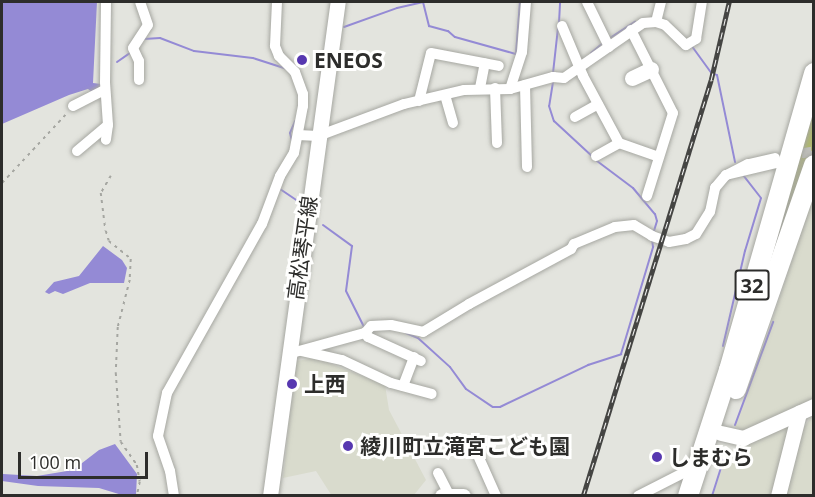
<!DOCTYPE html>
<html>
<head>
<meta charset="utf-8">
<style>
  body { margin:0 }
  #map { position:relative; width:815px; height:497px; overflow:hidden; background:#e3e4de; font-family:"Open Sans","Noto Sans JP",sans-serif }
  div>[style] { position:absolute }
  .built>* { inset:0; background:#d9dbcd }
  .green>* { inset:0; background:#afb770 }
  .water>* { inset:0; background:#948ad5 }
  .stream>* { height:2px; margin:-1px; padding:0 1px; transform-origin:1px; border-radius:1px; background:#948ad5 }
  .street-tunnel>* { height:10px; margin-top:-5px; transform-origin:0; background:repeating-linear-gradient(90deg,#bfbfba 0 10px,transparent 0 15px) }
  .path>* { height:1.5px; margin-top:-0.75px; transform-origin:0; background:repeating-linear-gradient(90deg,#a5a6a1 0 3px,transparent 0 7.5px) }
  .roads { filter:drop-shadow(0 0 2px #a6a7a1) drop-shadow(0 0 2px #a6a7a1) }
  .street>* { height:10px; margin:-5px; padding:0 5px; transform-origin:5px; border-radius:5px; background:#fff }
  .secondary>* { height:15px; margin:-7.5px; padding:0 7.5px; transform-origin:7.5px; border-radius:7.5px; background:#fff }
  .highway>* { height:20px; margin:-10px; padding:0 10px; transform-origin:10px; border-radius:10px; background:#fff }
  .rail>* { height:4.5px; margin-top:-2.25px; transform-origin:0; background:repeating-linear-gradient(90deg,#fffffe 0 7px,#454543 0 14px); box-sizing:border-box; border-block:2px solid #454543 }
  .dots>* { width:16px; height:16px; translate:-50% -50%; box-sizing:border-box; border:3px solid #fffffe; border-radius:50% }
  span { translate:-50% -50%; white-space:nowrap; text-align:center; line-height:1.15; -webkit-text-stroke:6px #fffffe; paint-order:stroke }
  .shield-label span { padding:2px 4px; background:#fffffe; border:2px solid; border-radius:4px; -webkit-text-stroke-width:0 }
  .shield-label { font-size:20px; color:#2d2d2b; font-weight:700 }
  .poi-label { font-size:21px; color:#2d2d2b; font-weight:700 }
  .left { translate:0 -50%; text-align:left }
  .street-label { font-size:21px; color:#2d2d2b }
  .frame { position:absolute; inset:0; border:3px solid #2d2d2b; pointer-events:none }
  .scale { position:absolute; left:18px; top:452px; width:130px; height:27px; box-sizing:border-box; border:3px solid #2d2d2b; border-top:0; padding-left:8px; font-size:18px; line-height:21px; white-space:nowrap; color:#2d2d2b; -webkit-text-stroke:4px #fffffe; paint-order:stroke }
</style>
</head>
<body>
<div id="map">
  <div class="built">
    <i style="clip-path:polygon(813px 196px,813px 399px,744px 431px,734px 426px,755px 373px)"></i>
    <i style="clip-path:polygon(316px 358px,385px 385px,389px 410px,426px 480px,414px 495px,332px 496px,316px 471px,283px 478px,296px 361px)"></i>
    <i style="clip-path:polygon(813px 414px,813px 495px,713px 496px,726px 454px,783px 426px,801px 432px)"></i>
  </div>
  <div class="green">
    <i style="clip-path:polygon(813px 86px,813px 147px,780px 250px,733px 370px)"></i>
  </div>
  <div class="water">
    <i style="clip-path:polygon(4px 2px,97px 2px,93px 83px,101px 84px,98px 90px,93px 93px,88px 89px,69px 95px,2px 124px,2px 4px)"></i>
    <i style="clip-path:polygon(103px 246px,122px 260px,127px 268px,124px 283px,90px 283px,63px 294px,55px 291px,49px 294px,45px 292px,54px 282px,79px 276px)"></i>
    <i style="clip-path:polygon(115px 444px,137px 474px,136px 495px,122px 495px,99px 488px,38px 486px,2px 481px,3px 474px,37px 476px,73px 470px,99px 450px)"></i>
  </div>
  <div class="stream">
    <i style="left:559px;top:23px;width:21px;rotate:-87deg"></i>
    <i style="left:344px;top:27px;width:56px;rotate:-19.7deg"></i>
    <i style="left:397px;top:8px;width:27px;rotate:-13deg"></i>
    <i style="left:423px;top:2px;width:25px;rotate:76deg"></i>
    <i style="left:429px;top:26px;width:20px;rotate:15deg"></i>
    <i style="left:448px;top:31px;width:9px;rotate:41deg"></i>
    <i style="left:455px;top:37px;width:63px;rotate:15.6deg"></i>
    <i style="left:516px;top:54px;width:52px;rotate:-85.6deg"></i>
    <i style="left:610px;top:38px;width:30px;rotate:-33deg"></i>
    <i style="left:144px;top:39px;width:16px;rotate:-4deg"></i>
    <i style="left:160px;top:38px;width:36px;rotate:21deg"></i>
    <i style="left:194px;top:51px;width:59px;rotate:6.8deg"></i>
    <i style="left:253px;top:58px;width:35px;rotate:18deg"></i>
    <i style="left:691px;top:45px;width:34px;rotate:54deg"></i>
    <i style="left:711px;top:73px;width:6px;rotate:18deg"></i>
    <i style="left:717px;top:75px;width:89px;rotate:78.3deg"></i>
    <i style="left:591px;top:53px;width:16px;rotate:-40deg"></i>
    <i style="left:117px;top:62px;width:16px;rotate:-35deg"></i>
    <i style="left:553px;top:73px;width:45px;rotate:-83.7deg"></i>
    <i style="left:553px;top:82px;width:24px;rotate:99deg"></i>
    <i style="left:549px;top:106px;width:16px;rotate:72deg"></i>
    <i style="left:554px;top:121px;width:53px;rotate:42.7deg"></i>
    <i style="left:292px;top:141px;width:8px;rotate:-104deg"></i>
    <i style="left:290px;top:133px;width:13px;rotate:-67deg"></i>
    <i style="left:597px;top:161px;width:45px;rotate:36.9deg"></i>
    <i style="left:633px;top:188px;width:34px;rotate:50deg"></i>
    <i style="left:655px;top:214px;width:7px;rotate:74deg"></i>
    <i style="left:657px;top:221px;width:14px;rotate:107deg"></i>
    <i style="left:280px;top:189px;width:29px;rotate:34deg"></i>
    <i style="left:323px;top:225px;width:36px;rotate:36deg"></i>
    <i style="left:352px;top:246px;width:45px;rotate:97.6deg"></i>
    <i style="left:346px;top:291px;width:40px;rotate:63.4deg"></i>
    <i style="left:406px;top:333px;width:13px;rotate:23deg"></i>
    <i style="left:418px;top:338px;width:43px;rotate:42.2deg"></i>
    <i style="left:450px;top:367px;width:27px;rotate:54deg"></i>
    <i style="left:466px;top:389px;width:32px;rotate:34deg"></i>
    <i style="left:493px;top:407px;width:7px"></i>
    <i style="left:500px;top:407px;width:98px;rotate:-25.5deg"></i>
    <i style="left:588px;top:365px;width:35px;rotate:-18deg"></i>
    <i style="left:621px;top:354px;width:112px;rotate:-73.3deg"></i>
    <i style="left:653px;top:247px;width:8px;rotate:-97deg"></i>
    <i style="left:723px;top:346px;width:98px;rotate:-77deg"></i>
    <i style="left:745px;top:251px;width:55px;rotate:-73.2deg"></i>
    <i style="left:761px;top:198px;width:29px;rotate:-128deg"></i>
    <i style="left:735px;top:425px;width:110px;rotate:-69.7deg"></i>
    <i style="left:712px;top:496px;width:43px;rotate:-72.4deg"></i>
  </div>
  <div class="street-tunnel">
    <i style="left:787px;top:156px;width:27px;rotate:-10deg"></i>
  </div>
  <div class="path">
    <i style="left:111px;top:176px;width:20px;rotate:120deg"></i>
    <i style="left:101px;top:193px;width:38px;rotate:83deg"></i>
    <i style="left:106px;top:231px;width:10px;rotate:73deg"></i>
    <i style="left:109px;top:241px;width:28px;rotate:39deg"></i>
    <i style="left:131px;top:259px;width:21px;rotate:93deg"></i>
    <i style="left:130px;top:280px;width:49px;rotate:104.3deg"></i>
    <i style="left:118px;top:327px;width:46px;rotate:92.5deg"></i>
    <i style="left:116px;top:373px;width:69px;rotate:85.9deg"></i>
    <i style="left:121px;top:442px;width:28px;rotate:55deg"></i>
    <i style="left:137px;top:465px;width:17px;rotate:80deg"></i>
    <i style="left:140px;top:482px;width:14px;rotate:102deg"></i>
    <i style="left:2px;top:183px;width:96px;rotate:-47.1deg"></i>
  </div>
  <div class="roads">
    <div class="street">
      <i style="left:106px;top:2px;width:80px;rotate:90.7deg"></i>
      <i style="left:105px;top:82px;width:43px;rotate:86deg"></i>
      <i style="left:108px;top:125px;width:15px;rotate:98deg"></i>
      <i style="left:587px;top:2px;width:50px;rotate:63.9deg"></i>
      <i style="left:656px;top:22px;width:21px;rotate:-76deg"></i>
      <i style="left:562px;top:26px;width:54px;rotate:67.2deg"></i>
      <i style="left:583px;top:76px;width:76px;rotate:61.8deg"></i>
      <i style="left:619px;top:143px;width:42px;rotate:19.3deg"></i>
      <i style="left:631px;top:30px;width:93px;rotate:63.2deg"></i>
      <i style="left:673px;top:113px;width:87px;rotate:107.4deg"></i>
      <i style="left:139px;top:80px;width:19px;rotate:-90deg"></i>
      <i style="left:139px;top:61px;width:14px;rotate:-115deg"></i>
      <i style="left:133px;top:48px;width:27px;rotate:-57deg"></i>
      <i style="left:148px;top:25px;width:24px;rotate:-109deg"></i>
      <i style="left:525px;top:85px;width:82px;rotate:88.6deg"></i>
      <i style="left:480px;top:88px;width:25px;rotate:-79deg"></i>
      <i style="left:495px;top:88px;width:55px;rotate:87.9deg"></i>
      <i style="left:510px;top:89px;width:39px;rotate:-72deg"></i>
      <i style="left:522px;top:52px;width:50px;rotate:-85.4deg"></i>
      <i style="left:445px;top:95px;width:29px;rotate:74deg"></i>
      <i style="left:419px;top:101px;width:49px;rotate:-76deg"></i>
      <i style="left:431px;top:53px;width:69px;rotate:10.8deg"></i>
      <i style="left:73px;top:106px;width:36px;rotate:-27deg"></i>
      <i style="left:575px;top:117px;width:26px;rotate:-29deg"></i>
      <i style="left:298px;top:135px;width:20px;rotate:3deg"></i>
      <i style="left:318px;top:136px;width:92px;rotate:-20.4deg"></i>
      <i style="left:404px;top:104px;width:62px;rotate:-13.1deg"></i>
      <i style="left:464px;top:90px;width:46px;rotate:-1.2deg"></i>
      <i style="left:510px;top:89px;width:45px;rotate:-15.6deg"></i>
      <i style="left:553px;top:77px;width:11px;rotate:5deg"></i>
      <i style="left:564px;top:78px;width:96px;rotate:-34.8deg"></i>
      <i style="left:643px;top:23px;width:13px;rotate:-4deg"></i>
      <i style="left:656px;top:22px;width:9px;rotate:18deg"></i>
      <i style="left:665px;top:25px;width:29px;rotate:44deg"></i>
      <i style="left:686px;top:45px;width:12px;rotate:-31deg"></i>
      <i style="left:696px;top:39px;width:37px;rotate:-81deg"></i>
      <i style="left:77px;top:151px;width:40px;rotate:-40deg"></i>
      <i style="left:596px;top:156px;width:26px;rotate:-29deg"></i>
      <i style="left:775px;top:158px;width:28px;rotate:167deg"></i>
      <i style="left:748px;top:164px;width:25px;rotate:153deg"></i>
      <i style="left:726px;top:175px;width:51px;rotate:-13.5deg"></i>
      <i style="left:776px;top:163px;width:10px;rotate:6deg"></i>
      <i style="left:365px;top:333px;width:5px;rotate:53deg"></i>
      <i style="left:368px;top:337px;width:58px;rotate:24.4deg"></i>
      <i style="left:302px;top:351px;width:41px;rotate:12.7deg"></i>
      <i style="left:342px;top:360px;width:54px;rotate:25.1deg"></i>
      <i style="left:391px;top:383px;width:42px;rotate:15deg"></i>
      <i style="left:288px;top:354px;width:80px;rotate:-15.3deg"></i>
      <i style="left:365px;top:333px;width:9px;rotate:-49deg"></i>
      <i style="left:371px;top:326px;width:20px;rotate:-3deg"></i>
      <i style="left:391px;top:325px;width:33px;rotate:12deg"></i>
      <i style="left:423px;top:332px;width:54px;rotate:-31.3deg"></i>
      <i style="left:469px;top:304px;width:116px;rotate:-28.3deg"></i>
      <i style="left:571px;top:249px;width:6px;rotate:-59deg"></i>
      <i style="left:574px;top:244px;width:44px;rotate:-22.5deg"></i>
      <i style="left:615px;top:227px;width:19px;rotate:-6deg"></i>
      <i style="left:634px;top:225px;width:21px;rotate:31deg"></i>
      <i style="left:652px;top:236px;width:18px;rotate:19deg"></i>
      <i style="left:669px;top:242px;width:17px;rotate:-10deg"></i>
      <i style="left:686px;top:239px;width:11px;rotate:-27deg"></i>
      <i style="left:696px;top:234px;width:26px;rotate:-58deg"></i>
      <i style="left:710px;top:212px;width:25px;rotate:-78deg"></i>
      <i style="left:715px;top:188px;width:17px;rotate:-50deg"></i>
      <i style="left:403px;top:386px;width:31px;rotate:-69deg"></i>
      <i style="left:476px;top:451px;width:49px;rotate:66deg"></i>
      <i style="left:438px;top:473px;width:25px;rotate:63deg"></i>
      <i style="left:174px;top:496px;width:25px;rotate:-99deg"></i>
      <i style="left:170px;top:471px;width:37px;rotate:-109deg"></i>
      <i style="left:158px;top:436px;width:44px;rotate:-78.2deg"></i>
      <i style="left:167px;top:393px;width:194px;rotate:-60.7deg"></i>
      <i style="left:262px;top:224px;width:51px;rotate:-69.4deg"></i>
      <i style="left:280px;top:176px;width:27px;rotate:-59deg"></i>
      <i style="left:294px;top:153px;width:48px;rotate:-79.2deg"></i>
      <i style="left:303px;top:106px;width:12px;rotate:-90deg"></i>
      <i style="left:303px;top:94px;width:23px;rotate:-110deg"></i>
      <i style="left:295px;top:72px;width:23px;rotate:-135deg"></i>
      <i style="left:279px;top:56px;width:11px;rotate:-112deg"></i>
      <i style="left:275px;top:46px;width:44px;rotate:-87.4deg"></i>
      <i style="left:638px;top:496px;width:66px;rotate:-27deg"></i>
    </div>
    <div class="secondary">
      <i style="left:632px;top:78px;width:21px;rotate:-25deg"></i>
      <i style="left:721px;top:433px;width:23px;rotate:13deg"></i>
      <i style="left:743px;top:438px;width:78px;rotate:-24.3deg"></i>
      <i style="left:270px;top:496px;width:499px;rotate:-82.2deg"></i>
      <i style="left:442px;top:496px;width:21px"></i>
      <i style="left:778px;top:496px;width:86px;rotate:-75.8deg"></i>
    </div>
    <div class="highway">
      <i style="left:736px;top:389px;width:237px;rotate:-70.8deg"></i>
      <i style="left:688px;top:496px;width:133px;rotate:-72deg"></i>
      <i style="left:729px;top:370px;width:309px;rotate:-74deg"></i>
    </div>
  </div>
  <div class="rail">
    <i style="left:583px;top:496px;width:435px;rotate:-72.9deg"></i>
    <i style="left:711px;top:80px;width:80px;rotate:-77deg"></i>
  </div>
  <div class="dots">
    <i style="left:302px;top:60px;background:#5738b0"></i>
    <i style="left:292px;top:384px;background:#5738b0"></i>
    <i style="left:348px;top:446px;background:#5738b0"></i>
    <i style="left:657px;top:457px;background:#5738b0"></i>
  </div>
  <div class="shield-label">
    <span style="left:752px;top:285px">32</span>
  </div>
  <div class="poi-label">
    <span class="left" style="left:314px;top:60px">ENEOS</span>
    <span class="left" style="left:304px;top:384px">上西</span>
    <span class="left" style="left:360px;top:446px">綾川町立滝宮こども園</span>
    <span class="left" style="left:669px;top:457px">しまむら</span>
  </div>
  <div class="street-label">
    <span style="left:302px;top:248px;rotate:-82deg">高松琴平線</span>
  </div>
  <div class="frame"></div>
  <div class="scale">100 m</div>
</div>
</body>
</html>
